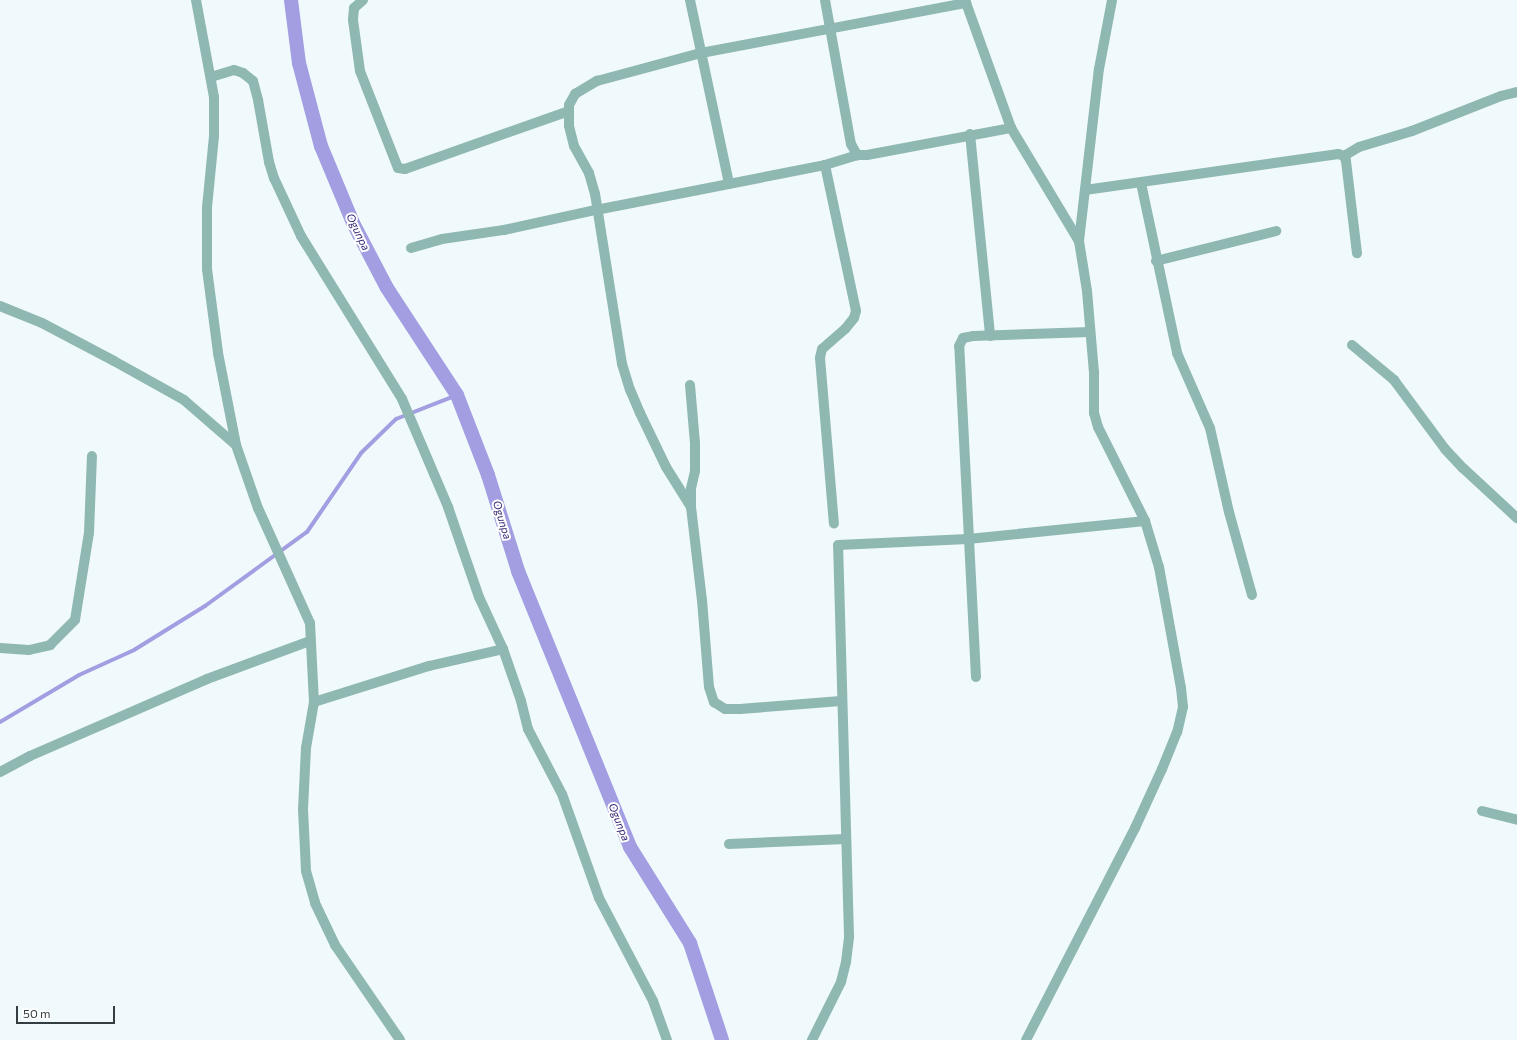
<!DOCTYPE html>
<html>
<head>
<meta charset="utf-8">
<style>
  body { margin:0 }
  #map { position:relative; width:1517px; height:1040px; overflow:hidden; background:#f0fafd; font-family:Commissioner,sans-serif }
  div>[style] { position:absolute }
  .stream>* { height:4px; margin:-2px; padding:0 2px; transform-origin:2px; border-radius:2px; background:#a29ee1 }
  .canal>* { height:14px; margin:-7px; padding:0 7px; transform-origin:7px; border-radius:7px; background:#a29ee1 }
  .street>* { height:10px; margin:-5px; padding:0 5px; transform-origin:5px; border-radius:5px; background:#90b8b2 }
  span { translate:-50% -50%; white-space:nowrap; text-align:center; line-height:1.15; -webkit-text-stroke:4px #fff; paint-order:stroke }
  .water-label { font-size:11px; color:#352673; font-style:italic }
  .scale { position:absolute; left:16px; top:1006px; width:99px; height:18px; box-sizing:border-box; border:2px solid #343d40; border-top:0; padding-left:5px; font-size:12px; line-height:14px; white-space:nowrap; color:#343d40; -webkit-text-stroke:3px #fff; paint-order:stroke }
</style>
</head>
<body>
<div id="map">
  <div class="stream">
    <i style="left:0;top:722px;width:92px;rotate:-30.7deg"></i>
    <i style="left:79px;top:675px;width:60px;rotate:-24.4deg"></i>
    <i style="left:134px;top:650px;width:84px;rotate:-31.8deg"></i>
    <i style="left:205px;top:606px;width:126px;rotate:-36deg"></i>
    <i style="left:307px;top:532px;width:96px;rotate:-55.6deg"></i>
    <i style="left:361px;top:453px;width:49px;rotate:-44.2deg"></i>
    <i style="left:396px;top:419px;width:66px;rotate:-21.5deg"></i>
  </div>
  <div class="canal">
    <i style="left:291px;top:0;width:64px;rotate:82.8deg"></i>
    <i style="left:299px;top:63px;width:86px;rotate:75.2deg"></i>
    <i style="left:321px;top:146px;width:83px;rotate:67.4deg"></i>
    <i style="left:353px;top:223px;width:73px;rotate:62.4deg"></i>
    <i style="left:387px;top:288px;width:128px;rotate:56.8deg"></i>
    <i style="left:457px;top:395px;width:86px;rotate:68.8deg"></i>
    <i style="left:488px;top:475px;width:101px;rotate:72.6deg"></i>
    <i style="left:518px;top:571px;width:298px;rotate:67.9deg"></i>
    <i style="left:630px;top:847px;width:113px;rotate:58deg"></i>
    <i style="left:690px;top:943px;width:102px;rotate:71.7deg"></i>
  </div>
  <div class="street">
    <i style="left:196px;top:0;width:99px;rotate:79.5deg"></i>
    <i style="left:214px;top:97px;width:39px;rotate:90deg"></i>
    <i style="left:214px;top:136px;width:72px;rotate:95.6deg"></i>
    <i style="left:207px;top:208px;width:61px;rotate:90deg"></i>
    <i style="left:207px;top:269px;width:85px;rotate:82.5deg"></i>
    <i style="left:218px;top:353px;width:94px;rotate:78.9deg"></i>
    <i style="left:236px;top:445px;width:67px;rotate:70.8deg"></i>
    <i style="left:258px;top:508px;width:126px;rotate:65.7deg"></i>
    <i style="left:310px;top:623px;width:79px;rotate:87.1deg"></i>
    <i style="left:314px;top:702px;width:47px;rotate:99.9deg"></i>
    <i style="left:306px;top:748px;width:61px;rotate:92.8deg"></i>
    <i style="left:303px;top:809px;width:62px;rotate:87.2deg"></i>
    <i style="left:306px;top:871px;width:33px;rotate:74deg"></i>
    <i style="left:315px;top:903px;width:47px;rotate:64.5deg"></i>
    <i style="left:335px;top:945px;width:115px;rotate:55.6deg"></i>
    <i style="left:363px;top:0;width:12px;rotate:138deg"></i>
    <i style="left:354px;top:8px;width:12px;rotate:95deg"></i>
    <i style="left:353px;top:20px;width:51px;rotate:82.2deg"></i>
    <i style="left:360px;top:71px;width:104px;rotate:68.6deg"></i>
    <i style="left:398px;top:168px;width:7px;rotate:8deg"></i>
    <i style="left:405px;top:169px;width:174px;rotate:-19.5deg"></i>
    <i style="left:690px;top:0;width:188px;rotate:78deg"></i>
    <i style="left:825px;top:0;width:146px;rotate:79.8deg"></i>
    <i style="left:851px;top:144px;width:13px;rotate:61deg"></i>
    <i style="left:857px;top:155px;width:10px"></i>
    <i style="left:867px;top:155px;width:147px;rotate:-10.6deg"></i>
    <i style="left:1011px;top:128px;width:132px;rotate:59deg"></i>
    <i style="left:1079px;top:241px;width:51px;rotate:80.9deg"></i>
    <i style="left:1087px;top:291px;width:81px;rotate:85.1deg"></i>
    <i style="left:1094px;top:372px;width:41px;rotate:90deg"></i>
    <i style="left:1094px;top:413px;width:15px;rotate:74deg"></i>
    <i style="left:1098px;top:427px;width:105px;rotate:63.4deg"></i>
    <i style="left:1145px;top:521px;width:48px;rotate:73.1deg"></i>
    <i style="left:1159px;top:567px;width:123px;rotate:79.7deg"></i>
    <i style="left:1181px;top:688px;width:19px;rotate:84deg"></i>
    <i style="left:1183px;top:707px;width:26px;rotate:103deg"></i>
    <i style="left:1177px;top:732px;width:40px;rotate:112deg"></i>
    <i style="left:1162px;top:769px;width:65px;rotate:114.6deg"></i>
    <i style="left:1135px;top:828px;width:238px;rotate:117.2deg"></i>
    <i style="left:965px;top:0;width:136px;rotate:70.2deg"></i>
    <i style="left:211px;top:77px;width:24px;rotate:-17deg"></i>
    <i style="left:234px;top:70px;width:9px;rotate:18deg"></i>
    <i style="left:243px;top:73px;width:13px;rotate:39deg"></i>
    <i style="left:253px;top:81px;width:20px;rotate:75deg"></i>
    <i style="left:258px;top:100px;width:63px;rotate:79.9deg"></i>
    <i style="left:269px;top:162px;width:17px;rotate:73deg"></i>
    <i style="left:274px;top:178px;width:64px;rotate:65deg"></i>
    <i style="left:301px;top:236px;width:192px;rotate:58.2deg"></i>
    <i style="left:402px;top:399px;width:117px;rotate:66.9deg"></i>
    <i style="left:448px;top:507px;width:95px;rotate:71deg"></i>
    <i style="left:479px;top:597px;width:57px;rotate:65.2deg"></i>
    <i style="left:503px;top:649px;width:55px;rotate:70.9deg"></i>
    <i style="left:521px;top:701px;width:29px;rotate:76deg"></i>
    <i style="left:528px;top:729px;width:73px;rotate:62.4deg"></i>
    <i style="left:562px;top:794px;width:110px;rotate:70.4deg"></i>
    <i style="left:599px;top:898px;width:116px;rotate:62.3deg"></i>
    <i style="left:653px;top:1001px;width:41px;rotate:70.3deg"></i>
    <i style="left:970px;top:134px;width:203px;rotate:84.3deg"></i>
    <i style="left:1344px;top:156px;width:17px;rotate:-31deg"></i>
    <i style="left:1359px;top:147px;width:55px;rotate:-16.8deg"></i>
    <i style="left:1412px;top:131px;width:96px;rotate:-21.5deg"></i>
    <i style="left:1501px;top:96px;width:16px;rotate:-14deg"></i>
    <i style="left:825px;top:165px;width:149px;rotate:78deg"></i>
    <i style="left:856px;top:311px;width:7px;rotate:106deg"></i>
    <i style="left:854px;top:318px;width:14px;rotate:129deg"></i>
    <i style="left:845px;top:329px;width:30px;rotate:139deg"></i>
    <i style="left:822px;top:349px;width:9px;rotate:103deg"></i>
    <i style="left:820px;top:358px;width:166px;rotate:85.2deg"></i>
    <i style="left:1141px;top:183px;width:174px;rotate:78deg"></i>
    <i style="left:1177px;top:353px;width:82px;rotate:66.3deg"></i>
    <i style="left:1210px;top:428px;width:86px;rotate:77.3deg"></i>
    <i style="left:1229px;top:512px;width:86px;rotate:74.5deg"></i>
    <i style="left:1085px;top:190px;width:256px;rotate:-8.1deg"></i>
    <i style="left:1338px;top:154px;width:6px;rotate:18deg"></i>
    <i style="left:1344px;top:156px;width:5px;rotate:68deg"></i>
    <i style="left:1346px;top:161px;width:93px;rotate:83.2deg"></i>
    <i style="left:1079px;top:241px;width:173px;rotate:-83.4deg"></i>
    <i style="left:1099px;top:69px;width:70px;rotate:-79.3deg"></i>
    <i style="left:411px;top:248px;width:32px;rotate:-16deg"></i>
    <i style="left:442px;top:239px;width:63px;rotate:-8.3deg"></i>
    <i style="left:504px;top:230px;width:94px;rotate:-12.3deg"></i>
    <i style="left:596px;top:210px;width:233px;rotate:-11.1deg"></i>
    <i style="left:825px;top:165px;width:34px;rotate:-17deg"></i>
    <i style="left:1156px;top:261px;width:124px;rotate:-14deg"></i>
    <i style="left:0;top:306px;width:45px;rotate:22deg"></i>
    <i style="left:42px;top:323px;width:81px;rotate:27.8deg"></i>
    <i style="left:114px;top:361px;width:80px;rotate:29.1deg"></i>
    <i style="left:184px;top:400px;width:69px;rotate:40.9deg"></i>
    <i style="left:1352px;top:345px;width:55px;rotate:39.8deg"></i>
    <i style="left:1394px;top:380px;width:86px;rotate:53.5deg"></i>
    <i style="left:1445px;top:449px;width:26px;rotate:47deg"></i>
    <i style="left:1463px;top:468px;width:74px;rotate:42.8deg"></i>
    <i style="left:690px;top:385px;width:58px;rotate:85.1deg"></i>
    <i style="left:695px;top:443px;width:28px;rotate:90deg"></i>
    <i style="left:695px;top:471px;width:18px;rotate:103deg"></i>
    <i style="left:691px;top:489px;width:18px;rotate:90deg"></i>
    <i style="left:691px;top:507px;width:94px;rotate:83.3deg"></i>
    <i style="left:702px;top:600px;width:87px;rotate:85.4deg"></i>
    <i style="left:709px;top:687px;width:16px;rotate:72deg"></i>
    <i style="left:714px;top:702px;width:13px;rotate:32deg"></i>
    <i style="left:725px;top:709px;width:15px"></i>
    <i style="left:740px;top:709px;width:101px;rotate:-4.5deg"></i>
    <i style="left:691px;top:507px;width:47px;rotate:-122deg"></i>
    <i style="left:666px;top:467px;width:60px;rotate:-115.7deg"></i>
    <i style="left:640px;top:413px;width:25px;rotate:-113deg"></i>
    <i style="left:630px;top:390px;width:27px;rotate:-107deg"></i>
    <i style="left:622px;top:364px;width:172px;rotate:-99deg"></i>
    <i style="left:595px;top:194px;width:22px;rotate:-106deg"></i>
    <i style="left:589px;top:173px;width:31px;rotate:-119deg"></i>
    <i style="left:574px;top:146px;width:21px;rotate:-104deg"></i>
    <i style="left:569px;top:126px;width:21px;rotate:-90deg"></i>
    <i style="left:569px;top:105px;width:13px;rotate:-61deg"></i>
    <i style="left:575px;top:94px;width:26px;rotate:-31deg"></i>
    <i style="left:597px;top:81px;width:108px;rotate:-15.1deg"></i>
    <i style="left:701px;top:53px;width:270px;rotate:-10.7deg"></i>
    <i style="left:0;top:648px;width:29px;rotate:4deg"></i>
    <i style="left:29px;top:650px;width:22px;rotate:-13deg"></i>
    <i style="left:50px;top:645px;width:35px;rotate:-45deg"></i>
    <i style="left:75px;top:620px;width:88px;rotate:-80.9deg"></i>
    <i style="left:89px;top:533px;width:77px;rotate:-87.8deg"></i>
    <i style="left:976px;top:677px;width:331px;rotate:-92.9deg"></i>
    <i style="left:959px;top:346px;width:9px;rotate:-63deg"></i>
    <i style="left:963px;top:338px;width:10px;rotate:-11deg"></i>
    <i style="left:973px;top:336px;width:117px;rotate:-2deg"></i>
    <i style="left:314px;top:702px;width:121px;rotate:-17.4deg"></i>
    <i style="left:429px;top:666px;width:76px;rotate:-12.9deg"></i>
    <i style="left:0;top:772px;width:34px;rotate:-28deg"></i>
    <i style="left:30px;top:756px;width:193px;rotate:-23.5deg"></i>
    <i style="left:207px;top:679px;width:110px;rotate:-20.3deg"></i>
    <i style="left:1482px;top:811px;width:36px;rotate:14deg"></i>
    <i style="left:729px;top:844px;width:117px;rotate:-2.4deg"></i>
    <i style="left:812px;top:1040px;width:65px;rotate:-63.4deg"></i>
    <i style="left:841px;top:982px;width:21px;rotate:-76deg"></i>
    <i style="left:846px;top:962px;width:26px;rotate:-83deg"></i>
    <i style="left:849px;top:936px;width:391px;rotate:-91.6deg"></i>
    <i style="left:838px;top:545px;width:130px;rotate:-2.6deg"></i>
    <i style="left:968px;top:539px;width:178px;rotate:-5.8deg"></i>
  </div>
  <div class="water-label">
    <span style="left:358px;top:232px;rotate:64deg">Ogunpa</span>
    <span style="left:502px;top:520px;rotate:73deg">Ogunpa</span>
    <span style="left:619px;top:822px;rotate:68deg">Ogunpa</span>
  </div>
  <div class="scale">50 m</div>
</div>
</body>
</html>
